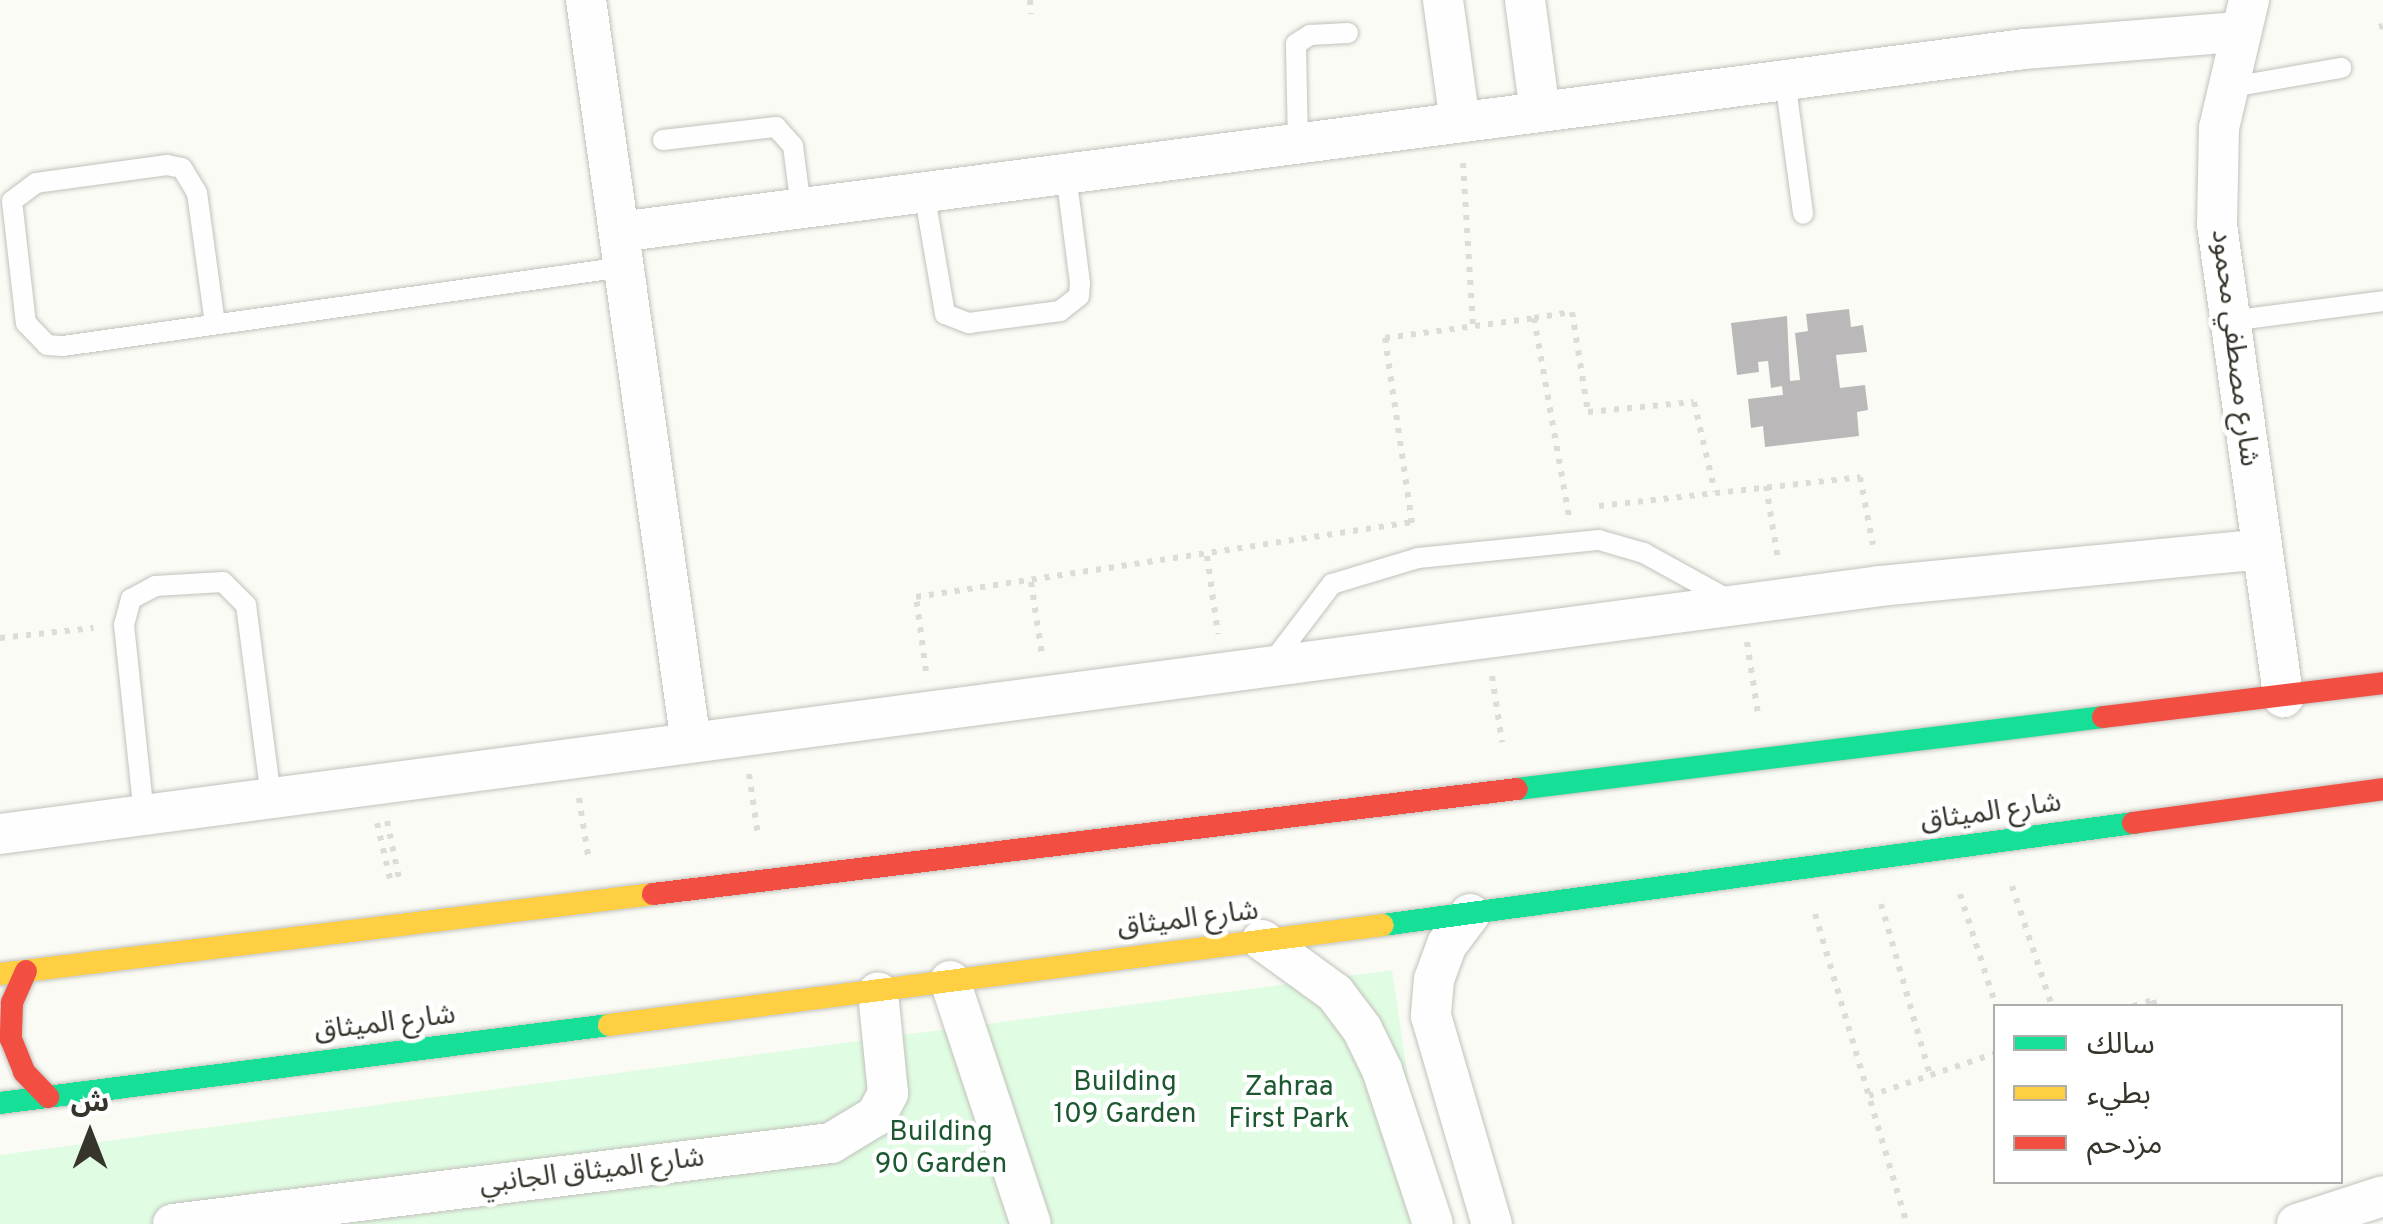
<!DOCTYPE html>
<html>
<head>
<meta charset="utf-8">
<style>
  body { margin:0 }
  #map { position:relative; width:2383px; height:1224px; overflow:hidden; background:#fbfbf6; font-family:Overpass,"Noto Sans Arabic",sans-serif }
  div>[style] { position:absolute }
  .green>* { inset:0; background:#e0fde3 }
  .building>* { inset:0; background:#bbb8ba }
  .path>* { height:6px; margin-top:-3px; transform-origin:0; background:repeating-linear-gradient(90deg,#dddcdb 0 5px,transparent 0 13px) }
  .roads { filter:drop-shadow(0 0 2px #c2c1bb) drop-shadow(0 0 2px #c2c1bb) }
  .lane>* { height:20px; margin:-10px; padding:0 10px; transform-origin:10px; border-radius:10px; background:#fefefe }
  .street>* { height:40px; margin:-20px; padding:0 20px; transform-origin:20px; border-radius:20px; background:#fefefe }
  .fast>* { height:22px; margin:-11px; padding:0 11px; transform-origin:11px; border-radius:11px; background:#16e098 }
  .slow>* { height:22px; margin:-11px; padding:0 11px; transform-origin:11px; border-radius:11px; background:#ffcf43 }
  .jam>* { height:22px; margin:-11px; padding:0 11px; transform-origin:11px; border-radius:11px; background:#f24e42 }
  span { translate:-50% -50%; white-space:nowrap; text-align:center; line-height:1.15; -webkit-text-stroke:9px #fff; paint-order:stroke }
  .street-label { font-size:28px; color:#36342b }
  .park-label { font-size:28px; color:#1c5930 }
  .legend { position:absolute; left:1993px; top:1004px; width:350px; height:180px; box-sizing:border-box; background:#fff; border:2px solid #afaeaa; margin:0; padding:12px 18px; list-style:none; font-size:30px; color:#36342b }
  .legend li { display:flex; align-items:center; gap:20px; height:50px }
  .legend b { width:50px; border:2px solid #afaeaa }
  .north { position:absolute; left:40px; top:1084px; width:100px; height:100px; -webkit-text-stroke:8px #fff; paint-order:stroke; rotate:0deg; font-size:28px; font-weight:700; line-height:40px; text-align:center; color:#36342b }
  .north::after { content:''; display:block; margin:auto; width:35px; height:45px; background:#36342b; clip-path:polygon(50% 0,100% 100%,50% 72%,0 100%) }
</style>
</head>
<body>
<div id="map">
  <div class="green">
    <i style="clip-path:polygon(1392px 970px,1430px 1224px,0 1224px,0 1155px)"></i>
  </div>
  <div class="building">
    <i style="clip-path:polygon(1849px 309px,1851px 327px,1863px 325px,1867px 352px,1836px 355px,1840px 388px,1865px 385px,1868px 410px,1857px 412px,1859px 436px,1765px 447px,1763px 426px,1751px 428px,1748px 399px,1783px 395px,1782px 386px,1771px 388px,1768px 361px,1758px 362px,1759px 372px,1737px 375px,1731px 323px,1787px 316px,1790px 381px,1800px 380px,1795px 333px,1808px 331px,1806px 314px)"></i>
  </div>
  <div class="path">
    <i style="left:1030px;top:0;width:14px;rotate:86deg"></i>
    <i style="left:2379px;top:27px;width:4px;rotate:-14deg"></i>
    <i style="left:1463px;top:163px;width:163px;rotate:86.5deg"></i>
    <i style="left:1534px;top:318px;width:38px;rotate:-9deg"></i>
    <i style="left:1572px;top:312px;width:101px;rotate:80.9deg"></i>
    <i style="left:1588px;top:412px;width:106px;rotate:-5.4deg"></i>
    <i style="left:1694px;top:402px;width:92px;rotate:76.9deg"></i>
    <i style="left:1766px;top:486px;width:74px;rotate:80.7deg"></i>
    <i style="left:1599px;top:506px;width:263px;rotate:-6.3deg"></i>
    <i style="left:1860px;top:477px;width:69px;rotate:79.2deg"></i>
    <i style="left:1412px;top:523px;width:187px;rotate:-98.3deg"></i>
    <i style="left:1385px;top:338px;width:150px;rotate:-7.6deg"></i>
    <i style="left:1534px;top:318px;width:201px;rotate:80deg"></i>
    <i style="left:1207px;top:556px;width:79px;rotate:82deg"></i>
    <i style="left:1031px;top:582px;width:74px;rotate:81.4deg"></i>
    <i style="left:0;top:638px;width:94px;rotate:-6.1deg"></i>
    <i style="left:1747px;top:642px;width:73px;rotate:81.3deg"></i>
    <i style="left:926px;top:671px;width:75px;rotate:-97.7deg"></i>
    <i style="left:916px;top:597px;width:502px;rotate:-8.6deg"></i>
    <i style="left:1492px;top:676px;width:67px;rotate:81.4deg"></i>
    <i style="left:749px;top:774px;width:62px;rotate:81.6deg"></i>
    <i style="left:579px;top:798px;width:58px;rotate:81deg"></i>
    <i style="left:387px;top:821px;width:58px;rotate:78.1deg"></i>
    <i style="left:377px;top:823px;width:57px;rotate:76.9deg"></i>
    <i style="left:2012px;top:886px;width:126px;rotate:71.6deg"></i>
    <i style="left:1960px;top:894px;width:118px;rotate:72.2deg"></i>
    <i style="left:1881px;top:904px;width:178px;rotate:74deg"></i>
    <i style="left:1815px;top:914px;width:323px;rotate:73.5deg"></i>
    <i style="left:2133px;top:1006px;width:21px;rotate:-17deg"></i>
    <i style="left:2153px;top:1000px;width:6px;rotate:72deg"></i>
    <i style="left:1869px;top:1096px;width:134px;rotate:-18.7deg"></i>
  </div>
  <div class="roads">
    <div class="lane">
      <i style="left:1785px;top:80px;width:135px;rotate:82.3deg"></i>
      <i style="left:2226px;top:88px;width:117px;rotate:-9.9deg"></i>
      <i style="left:663px;top:140px;width:114px;rotate:-6.6deg"></i>
      <i style="left:776px;top:127px;width:25px;rotate:48deg"></i>
      <i style="left:793px;top:146px;width:63px;rotate:82.6deg"></i>
      <i style="left:1298px;top:143px;width:99px;rotate:-91.2deg"></i>
      <i style="left:1296px;top:44px;width:17px;rotate:-33deg"></i>
      <i style="left:1310px;top:35px;width:38px;rotate:-3deg"></i>
      <i style="left:924px;top:192px;width:124px;rotate:80.2deg"></i>
      <i style="left:945px;top:314px;width:26px;rotate:21deg"></i>
      <i style="left:969px;top:323px;width:92px;rotate:-7.5deg"></i>
      <i style="left:1060px;top:311px;width:24px;rotate:-38deg"></i>
      <i style="left:1079px;top:296px;width:13px;rotate:-86deg"></i>
      <i style="left:1080px;top:283px;width:111px;rotate:-97.3deg"></i>
      <i style="left:2230px;top:321px;width:154px;rotate:-7.4deg"></i>
      <i style="left:215px;top:324px;width:132px;rotate:-97.8deg"></i>
      <i style="left:197px;top:193px;width:29px;rotate:-121deg"></i>
      <i style="left:182px;top:168px;width:15px;rotate:-169deg"></i>
      <i style="left:167px;top:165px;width:132px;rotate:172.2deg"></i>
      <i style="left:36px;top:183px;width:30px;rotate:143deg"></i>
      <i style="left:12px;top:201px;width:123px;rotate:83.5deg"></i>
      <i style="left:26px;top:323px;width:30px;rotate:46deg"></i>
      <i style="left:47px;top:345px;width:16px;rotate:4deg"></i>
      <i style="left:63px;top:346px;width:567px;rotate:-8.02deg"></i>
      <i style="left:1271px;top:664px;width:101px;rotate:-52.7deg"></i>
      <i style="left:1332px;top:584px;width:90px;rotate:-16.8deg"></i>
      <i style="left:1418px;top:558px;width:182px;rotate:-5.7deg"></i>
      <i style="left:1599px;top:540px;width:47px;rotate:16.1deg"></i>
      <i style="left:1644px;top:553px;width:99px;rotate:28.9deg"></i>
      <i style="left:144px;top:815px;width:191px;rotate:-96deg"></i>
      <i style="left:124px;top:625px;width:27px;rotate:-75deg"></i>
      <i style="left:131px;top:599px;width:27px;rotate:-28deg"></i>
      <i style="left:155px;top:586px;width:68px;rotate:-3.4deg"></i>
      <i style="left:223px;top:582px;width:33px;rotate:45deg"></i>
      <i style="left:246px;top:605px;width:195px;rotate:82.6deg"></i>
    </div>
    <div class="street">
      <i style="left:586px;top:0;width:750px;rotate:81.96deg"></i>
      <i style="left:1443px;top:0;width:123px;rotate:82.1deg"></i>
      <i style="left:1525px;top:0;width:113px;rotate:82.4deg"></i>
      <i style="left:2249px;top:0;width:131px;rotate:103.2deg"></i>
      <i style="left:2219px;top:128px;width:97px;rotate:91.2deg"></i>
      <i style="left:2217px;top:225px;width:477px;rotate:82deg"></i>
      <i style="left:619px;top:232px;width:1418px;rotate:-7.42deg"></i>
      <i style="left:2025px;top:49px;width:213px;rotate:-4.6deg"></i>
      <i style="left:0;top:834px;width:1896px;rotate:-7.51deg"></i>
      <i style="left:1880px;top:586px;width:383px;rotate:-5.5deg"></i>
      <i style="left:1470px;top:914px;width:38px;rotate:127deg"></i>
      <i style="left:1447px;top:944px;width:37px;rotate:110deg"></i>
      <i style="left:1434px;top:979px;width:37px;rotate:95deg"></i>
      <i style="left:1431px;top:1016px;width:217px;rotate:73.7deg"></i>
      <i style="left:1262px;top:940px;width:90px;rotate:36deg"></i>
      <i style="left:1335px;top:993px;width:45px;rotate:53.1deg"></i>
      <i style="left:1362px;top:1029px;width:46px;rotate:64deg"></i>
      <i style="left:1382px;top:1070px;width:162px;rotate:71.7deg"></i>
      <i style="left:950px;top:981px;width:256px;rotate:71.6deg"></i>
      <i style="left:173px;top:1224px;width:663px;rotate:-7.02deg"></i>
      <i style="left:831px;top:1143px;width:52px;rotate:-31deg"></i>
      <i style="left:876px;top:1116px;width:26px;rotate:-62deg"></i>
      <i style="left:888px;top:1093px;width:101px;rotate:-95.7deg"></i>
      <i style="left:2297px;top:1224px;width:90px;rotate:-18deg"></i>
    </div>
    <div class="fast">
      <i style="left:1517px;top:789px;width:590px;rotate:-7deg"></i>
      <i style="left:1383px;top:925px;width:757px;rotate:-7.74deg"></i>
      <i style="left:0;top:1103px;width:614px;rotate:-7.3deg"></i>
    </div>
    <div class="slow">
      <i style="left:0;top:974px;width:658px;rotate:-6.98deg"></i>
      <i style="left:609px;top:1025px;width:780px;rotate:-7.36deg"></i>
    </div>
    <div class="jam">
      <i style="left:2103px;top:717px;width:282px;rotate:-6.9deg"></i>
      <i style="left:2133px;top:823px;width:252px;rotate:-7.7deg"></i>
      <i style="left:653px;top:894px;width:870px;rotate:-6.93deg"></i>
      <i style="left:26px;top:971px;width:35px;rotate:114deg"></i>
      <i style="left:12px;top:1003px;width:36px;rotate:92deg"></i>
      <i style="left:11px;top:1039px;width:35px;rotate:68deg"></i>
      <i style="left:24px;top:1072px;width:35px;rotate:46deg"></i>
    </div>
  </div>
  <div class="street-label">
    <span style="left:2234px;top:348px;rotate:83deg">شارع مصطفي محمود</span>
    <span style="left:1991px;top:813px;rotate:-8deg">شارع الميثاق</span>
    <span style="left:1188px;top:920px;rotate:-7deg">شارع الميثاق</span>
    <span style="left:385px;top:1024px;rotate:-7deg">شارع الميثاق</span>
    <span style="left:592px;top:1172px;rotate:-7deg">شارع الميثاق الجانبي</span>
  </div>
  <div class="park-label">
    <span style="left:1125px;top:1099px">Building<br>109 Garden</span>
    <span style="left:1289px;top:1104px">Zahraa<br>First Park</span>
    <span style="left:941px;top:1149px">Building<br>90 Garden</span>
  </div>
  <ul class="legend">
  <li><b style="height:12px;background:#16e098"></b>سالك</li>
  <li><b style="height:12px;background:#ffcf43"></b>بطيء</li>
  <li><b style="height:12px;background:#f24e42"></b>مزدحم</li>
  </ul>
  <div class="north">ش</div>
</div>
</body>
</html>
